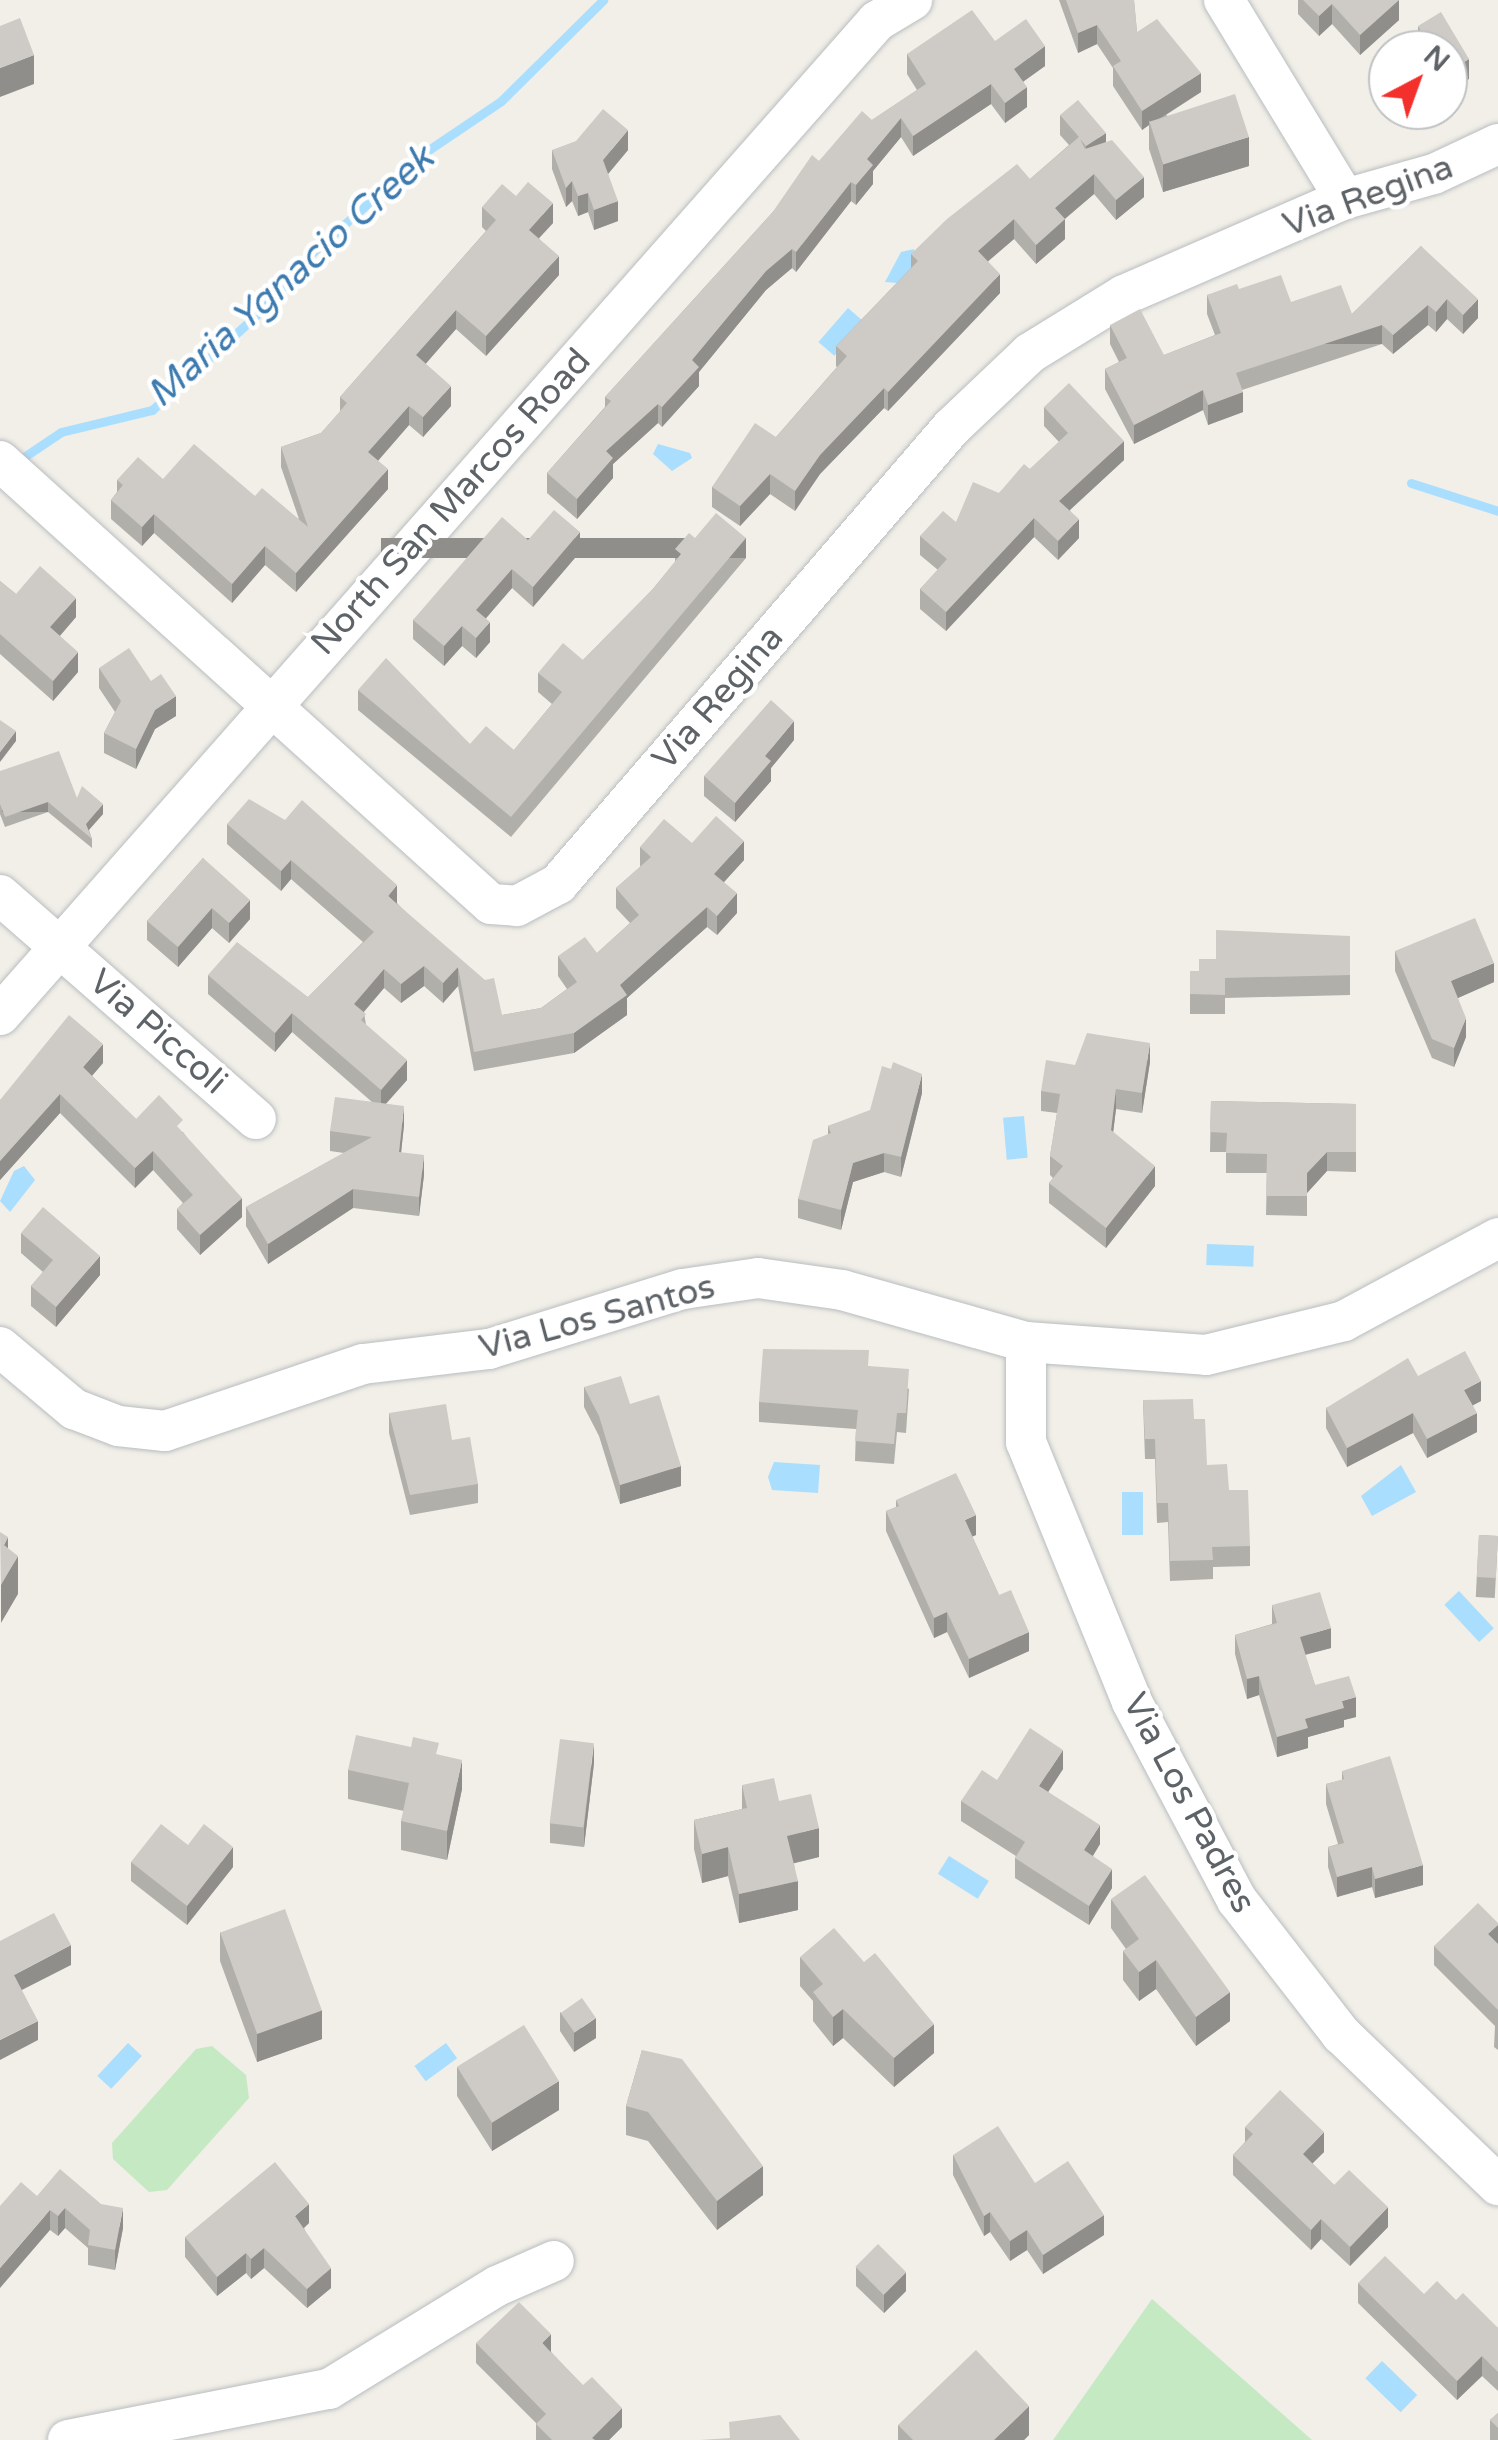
<!DOCTYPE html>
<html>
<head>
<meta charset="utf-8">
<style>
  body { margin:0 }
  #map { position:relative; width:1498px; height:2440px; overflow:hidden; background:#f1efe7; font-family:"Varela Round",sans-serif }
  div>[style] { position:absolute }
  .green>* { inset:0; background:#c5eac3 }
  .water>* { inset:0; background:#aadeff; transform-origin:0 0 }
  .stream>* { height:9px; margin:-4.5px; padding:0 4.5px; transform-origin:4.5px; border-radius:4.5px; background:#aadeff }
  .roads { filter:drop-shadow(0 0 2px #b9bdc1) drop-shadow(0 0 2px #b9bdc1) }
  .minor>* { height:40px; margin:-20px; padding:0 20px; transform-origin:20px; border-radius:20px; background:#fff }
  .wall>* { inset:0; background:#b1afaa; transform-origin:0 0 }
  .shaded-wall>* { inset:0; background:#908e8b; transform-origin:0 0 }
  .building>* { inset:0; background:#cecbc6; transform-origin:0 0 }
  span { translate:-50% -50%; white-space:nowrap; text-align:center; line-height:1.15; -webkit-text-stroke:9px #fff; paint-order:stroke }
  .street-label { font-size:35px; color:#5e6368 }
  .water-label { font-size:38px; color:#3c7aaf; font-style:italic }
  .north { position:absolute; left:1368px; top:30px; width:100px; height:100px; box-sizing:border-box; background:#fff; border:2px solid #bfc1c3; border-radius:50%; rotate:41deg; font-size:28px; font-weight:700; line-height:40px; text-align:center; color:#5e6368 }
  .north::after { content:''; display:block; margin:auto; width:35px; height:45px; background:#f3302c; clip-path:polygon(50% 0,100% 100%,50% 72%,0 100%) }
</style>
</head>
<body>
<div id="map">
  <div class="green">
    <i style="clip-path:polygon(212px 2046px,246px 2075px,249px 2098px,167px 2190px,149px 2192px,113px 2159px,112px 2143px,196px 2049px)"></i>
    <i style="clip-path:polygon(1152px 2299px,1312px 2440px,1053px 2440px)"></i>
  </div>
  <div class="water">
    <i style="clip-path:polygon(914px 249px,914px 266px,898px 283px,885px 282px,901px 252px)"></i>
    <i style="left:848px;top:308px;width:21px;height:45px;rotate:41deg"></i>
    <i style="clip-path:polygon(658px 444px,690px 453px,692px 458px,672px 471px,653px 454px)"></i>
    <i style="left:1024px;top:1116px;width:42px;height:21px;rotate:85deg"></i>
    <i style="clip-path:polygon(24px 1166px,35px 1180px,10px 1212px,0 1201px,14px 1171px)"></i>
    <i style="left:1207px;top:1244px;width:47px;height:21px;rotate:2deg"></i>
    <i style="clip-path:polygon(774px 1462px,820px 1465px,818px 1493px,772px 1490px,768px 1477px)"></i>
    <i style="clip-path:polygon(1401px 1465px,1416px 1492px,1372px 1516px,1361px 1496px)"></i>
    <i style="left:1122px;top:1492px;width:21px;height:43px"></i>
    <i style="left:1459px;top:1591px;width:51px;height:20px;rotate:47deg"></i>
    <i style="left:949px;top:1856px;width:47px;height:21px;rotate:32deg"></i>
    <i style="left:128px;top:2043px;width:19px;height:45px;rotate:43deg"></i>
    <i style="left:446px;top:2043px;width:19px;height:39px;rotate:54deg"></i>
    <i style="left:1382px;top:2361px;width:49px;height:24px;rotate:44deg"></i>
  </div>
  <div class="stream">
    <i style="left:18px;top:461px;width:52px;rotate:-34deg"></i>
    <i style="left:61px;top:432px;width:94px;rotate:-13.6deg"></i>
    <i style="left:152px;top:410px;width:151px;rotate:-42.3deg"></i>
    <i style="left:264px;top:308px;width:74px;rotate:-48.8deg"></i>
    <i style="left:313px;top:252px;width:152px;rotate:-41.5deg"></i>
    <i style="left:427px;top:151px;width:89px;rotate:-34deg"></i>
    <i style="left:501px;top:101px;width:144px;rotate:-44.7deg"></i>
    <i style="left:1411px;top:483px;width:91px;rotate:17.8deg"></i>
  </div>
  <div class="roads">
    <div class="minor">
      <i style="left:1224px;top:0;width:233px;rotate:58.7deg"></i>
      <i style="left:0;top:461px;width:661px;rotate:42.06deg"></i>
      <i style="left:491px;top:904px;width:26px;rotate:4deg"></i>
      <i style="left:517px;top:906px;width:47px;rotate:-28.2deg"></i>
      <i style="left:558px;top:884px;width:602px;rotate:-49.24deg"></i>
      <i style="left:951px;top:428px;width:109px;rotate:-43.5deg"></i>
      <i style="left:1030px;top:353px;width:110px;rotate:-31.7deg"></i>
      <i style="left:1124px;top:295px;width:241px;rotate:-23.5deg"></i>
      <i style="left:1345px;top:199px;width:92px;rotate:-15.7deg"></i>
      <i style="left:1434px;top:174px;width:71px;rotate:-25.1deg"></i>
      <i style="left:0;top:895px;width:340px;rotate:41.2deg"></i>
      <i style="left:0;top:1015px;width:1326px;rotate:-48.58deg"></i>
      <i style="left:877px;top:21px;width:41px;rotate:-31deg"></i>
      <i style="left:1026px;top:1342px;width:100px;rotate:90deg"></i>
      <i style="left:1026px;top:1442px;width:281px;rotate:67.8deg"></i>
      <i style="left:1132px;top:1702px;width:224px;rotate:62.1deg"></i>
      <i style="left:1237px;top:1900px;width:170px;rotate:52.2deg"></i>
      <i style="left:1341px;top:2034px;width:218px;rotate:43.9deg"></i>
      <i style="left:0;top:1347px;width:97px;rotate:40deg"></i>
      <i style="left:74px;top:1409px;width:47px;rotate:21.1deg"></i>
      <i style="left:118px;top:1426px;width:47px;rotate:6.1deg"></i>
      <i style="left:165px;top:1431px;width:209px;rotate:-18.7deg"></i>
      <i style="left:363px;top:1364px;width:127px;rotate:-6.8deg"></i>
      <i style="left:489px;top:1349px;width:203px;rotate:-17.2deg"></i>
      <i style="left:683px;top:1289px;width:76px;rotate:-8.3deg"></i>
      <i style="left:758px;top:1278px;width:85px;rotate:8.1deg"></i>
      <i style="left:842px;top:1290px;width:191px;rotate:15.8deg"></i>
      <i style="left:1026px;top:1342px;width:180px;rotate:4.1deg"></i>
      <i style="left:1206px;top:1355px;width:142px;rotate:-13.8deg"></i>
      <i style="left:1344px;top:1321px;width:175px;rotate:-28.3deg"></i>
      <i style="left:68px;top:2440px;width:266px;rotate:-11.1deg"></i>
      <i style="left:329px;top:2389px;width:197px;rotate:-31.5deg"></i>
      <i style="left:497px;top:2286px;width:62px;rotate:-23.7deg"></i>
    </div>
  </div>
  <div class="wall">
    <i style="clip-path:polygon(1059px 0,1134px 0,1137px 32px,1201px 92px,1166px 115px,1249px 166px,1163px 192px,1149px 149px,1149px 125px,1142px 130px,1113px 86px,1113px 68px,1097px 44px,1078px 53px)"></i>
    <i style="clip-path:polygon(1298px 0,1399px 0,1399px 20px,1360px 55px,1332px 24px,1319px 36px,1298px 14px)"></i>
    <i style="clip-path:polygon(1418px 26px,1469px 79px,1418px 45px)"></i>
    <i style="clip-path:polygon(995px 41px,1045px 66px,1023px 82px,1027px 107px,1005px 123px,991px 104px,913px 156px,901px 137px,873px 171px,873px 184px,856px 205px,851px 201px,796px 272px,792px 268px,766px 290px,699px 372px,699px 386px,662px 427px,658px 423px,613px 464px,613px 478px,577px 519px,547px 493px,547px 473px,605px 407px,605px 397px,819px 161px,872px 120px,917px 90px,907px 74px,907px 54px)"></i>
    <i style="clip-path:polygon(1388px 63px,1388px 99px,1380px 87px,1380px 67px)"></i>
    <i style="clip-path:polygon(1060px 115px,1106px 142px,1144px 197px,1116px 220px,1094px 194px,1065px 219px,1065px 239px,1036px 264px,1014px 239px,988px 261px,1000px 293px,888px 411px,884px 408px,820px 474px,795px 511px,770px 494px,740px 526px,712px 507px,712px 487px,776px 437px,837px 367px,836px 366px,836px 346px,911px 268px,911px 254px,1030px 179px,1069px 145px,1060px 135px)"></i>
    <i style="clip-path:polygon(552px 150px,628px 150px,608px 174px,618px 221px,594px 230px,588px 212px,578px 216px,572px 201px,566px 207px,552px 169px)"></i>
    <i style="clip-path:polygon(516px 196px,553px 223px,539px 238px,559px 275px,486px 356px,456px 329px,425px 364px,451px 406px,423px 437px,409px 425px,378px 461px,388px 489px,296px 592px,265px 565px,232px 603px,154px 533px,142px 546px,111px 519px,111px 500px,117px 492px,117px 480px,163px 479px,255px 496px,299px 519px,281px 467px,281px 447px,321px 433px,340px 412px,340px 397px,486px 231px,482px 227px,482px 207px)"></i>
    <i style="clip-path:polygon(1421px 246px,1478px 318px,1463px 334px,1447px 319px,1436px 332px,1428px 325px,1393px 354px,1382px 344px,1242px 390px,1243px 412px,1208px 425px,1203px 410px,1134px 444px,1105px 389px,1105px 369px,1119px 362px,1110px 344px,1110px 325px,1164px 355px,1215px 335px,1207px 314px,1207px 295px,1239px 289px,1291px 302px,1352px 314px)"></i>
    <i style="clip-path:polygon(1044px 407px,1124px 460px,1070px 510px,1079px 538px,1058px 560px,1034px 537px,946px 631px,920px 609px,920px 589px,938px 570px,920px 555px,920px 536px,956px 522px,999px 493px,1030px 469px,1059px 442px,1044px 426px)"></i>
    <i style="clip-path:polygon(695px 538px,746px 558px,511px 837px,358px 710px,358px 690px,470px 744px,514px 750px,552px 704px,538px 692px,538px 673px,583px 660px,652px 590px,675px 562px,675px 549px)"></i>
    <i style="clip-path:polygon(528px 540px,580px 552px,533px 607px,512px 588px,485px 618px,490px 642px,476px 658px,462px 646px,444px 666px,413px 639px,413px 620px)"></i>
    <i style="clip-path:polygon(0 581px,16px 594px,76px 617px,60px 636px,78px 672px,53px 701px,0 654px)"></i>
    <i style="clip-path:polygon(99px 668px,151px 681px,176px 716px,155px 729px,136px 769px,104px 753px,104px 733px,115px 712px,99px 688px)"></i>
    <i style="clip-path:polygon(794px 740px,771px 768px,771px 781px,735px 822px,704px 796px,704px 776px)"></i>
    <i style="clip-path:polygon(0 771px,77px 798px,103px 814px,89px 830px,92px 839px,92px 848px,48px 812px,5px 827px,0 814px)"></i>
    <i style="clip-path:polygon(227px 824px,397px 903px,502px 1015px,541px 1008px,567px 989px,558px 976px,558px 956px,597px 953px,630px 923px,616px 908px,616px 888px,640px 867px,640px 847px,692px 843px,744px 860px,724px 882px,737px 913px,717px 935px,707px 927px,627px 998px,627px 1015px,574px 1053px,474px 1071px,458px 986px,443px 1003px,424px 986px,401px 1003px,384px 988px,364px 1012px,366px 1025px,407px 1080px,386px 1104px,404px 1125px,401px 1153px,424px 1175px,419px 1216px,353px 1208px,268px 1264px,246px 1226px,246px 1207px,344px 1153px,330px 1151px,330px 1131px,372px 1102px,292px 1032px,275px 1052px,208px 994px,208px 975px,308px 997px,363px 942px,291px 879px,281px 891px,227px 844px)"></i>
    <i style="clip-path:polygon(203px 858px,250px 919px,229px 943px,212px 928px,178px 967px,147px 940px,147px 921px)"></i>
    <i style="clip-path:polygon(1350px 936px,1350px 995px,1225px 998px,1225px 1014px,1190px 1014px,1190px 971px,1199px 971px,1216px 959px)"></i>
    <i style="clip-path:polygon(1395px 951px,1494px 982px,1458px 998px,1466px 1037px,1454px 1067px,1432px 1058px,1395px 971px)"></i>
    <i style="clip-path:polygon(1150px 1062px,1142px 1113px,1116px 1109px,1113px 1132px,1155px 1186px,1106px 1248px,1049px 1203px,1049px 1183px,1053px 1178px,1050px 1175px,1050px 1156px,1057px 1113px,1041px 1111px,1041px 1091px,1075px 1065px)"></i>
    <i style="clip-path:polygon(103px 1063px,92px 1076px,136px 1119px,183px 1132px,242px 1217px,200px 1255px,177px 1229px,177px 1209px,183px 1203px,153px 1170px,135px 1188px,60px 1113px,0 1180px,0 1100px)"></i>
    <i style="clip-path:polygon(922px 1093px,901px 1177px,884px 1172px,853px 1182px,841px 1230px,798px 1218px,798px 1199px,828px 1134px,828px 1126px)"></i>
    <i style="clip-path:polygon(1211px 1101px,1356px 1104px,1356px 1172px,1327px 1171px,1307px 1193px,1307px 1216px,1266px 1215px,1267px 1173px,1226px 1173px,1226px 1152px,1210px 1152px)"></i>
    <i style="clip-path:polygon(21px 1233px,100px 1275px,56px 1327px,31px 1306px,31px 1286px,43px 1272px,21px 1253px)"></i>
    <i style="clip-path:polygon(869px 1366px,909px 1389px,906px 1433px,897px 1432px,894px 1464px,855px 1461px,856px 1429px,759px 1422px,759px 1402px)"></i>
    <i style="clip-path:polygon(1418px 1376px,1481px 1401px,1473px 1405px,1477px 1432px,1427px 1458px,1413px 1433px,1347px 1467px,1326px 1428px,1326px 1408px)"></i>
    <i style="clip-path:polygon(584px 1387px,630px 1404px,681px 1486px,620px 1504px,599px 1436px,584px 1407px)"></i>
    <i style="clip-path:polygon(1143px 1400px,1194px 1419px,1207px 1465px,1229px 1490px,1250px 1546px,1250px 1566px,1213px 1567px,1213px 1579px,1170px 1581px,1168px 1522px,1157px 1523px,1155px 1459px,1145px 1459px)"></i>
    <i style="clip-path:polygon(389px 1413px,452px 1440px,478px 1484px,478px 1503px,410px 1515px,389px 1433px)"></i>
    <i style="clip-path:polygon(896px 1500px,976px 1535px,972px 1536px,999px 1595px,1029px 1651px,969px 1678px,947px 1632px,934px 1638px,886px 1531px,886px 1511px,896px 1507px)"></i>
    <i style="left:1479px;top:1535px;width:19px;height:62px;rotate:3deg"></i>
    <i style="clip-path:polygon(1272px 1605px,1331px 1648px,1305px 1655px,1315px 1685px,1356px 1717px,1344px 1720px,1344px 1727px,1308px 1737px,1308px 1748px,1277px 1757px,1259px 1695px,1247px 1699px,1235px 1654px,1235px 1635px,1272px 1624px)"></i>
    <i style="clip-path:polygon(439px 1755px,462px 1789px,447px 1860px,401px 1850px,401px 1821px,404px 1811px,348px 1799px,348px 1770px)"></i>
    <i style="clip-path:polygon(594px 1763px,584px 1847px,550px 1843px,550px 1823px)"></i>
    <i style="clip-path:polygon(1063px 1769px,1048px 1792px,1100px 1844px,1093px 1856px,1112px 1888px,1089px 1925px,1015px 1878px,1015px 1858px,1016px 1856px,961px 1821px,961px 1801px,997px 1780px)"></i>
    <i style="clip-path:polygon(1342px 1771px,1423px 1885px,1375px 1898px,1372px 1887px,1337px 1897px,1328px 1867px,1328px 1847px,1338px 1844px,1326px 1804px,1326px 1784px,1342px 1780px)"></i>
    <i style="clip-path:polygon(742px 1785px,779px 1801px,819px 1857px,794px 1863px,798px 1910px,739px 1923px,728px 1876px,702px 1883px,694px 1849px,694px 1820px,742px 1809px)"></i>
    <i style="clip-path:polygon(188px 1845px,233px 1867px,187px 1925px,131px 1881px,131px 1862px)"></i>
    <i style="clip-path:polygon(1111px 1899px,1230px 2021px,1196px 2046px,1156px 1989px,1139px 2001px,1123px 1980px,1123px 1951px,1126px 1949px,1111px 1928px)"></i>
    <i style="clip-path:polygon(1498px 1923px,1498px 2050px,1494px 2047px,1495px 2026px,1434px 1965px,1434px 1946px)"></i>
    <i style="clip-path:polygon(220px 1932px,322px 2039px,257px 2062px,220px 1961px)"></i>
    <i style="clip-path:polygon(800px 1957px,934px 2053px,894px 2087px,843px 2038px,833px 2046px,813px 2021px,813px 2001px,800px 1986px)"></i>
    <i style="clip-path:polygon(560px 2012px,596px 2038px,574px 2052px,560px 2031px)"></i>
    <i style="clip-path:polygon(642px 2050px,763px 2195px,717px 2230px,648px 2141px,626px 2135px,626px 2106px)"></i>
    <i style="clip-path:polygon(457px 2067px,559px 2110px,492px 2151px,457px 2096px)"></i>
    <i style="clip-path:polygon(1245px 2127px,1324px 2152px,1312px 2163px,1334px 2185px,1388px 2227px,1350px 2266px,1321px 2239px,1311px 2250px,1233px 2175px,1233px 2155px,1245px 2142px)"></i>
    <i style="clip-path:polygon(953px 2155px,1035px 2183px,1104px 2235px,1043px 2274px,1027px 2250px,1010px 2261px,990px 2232px,984px 2236px,953px 2175px)"></i>
    <i style="clip-path:polygon(37px 2196px,123px 2228px,115px 2270px,88px 2265px,88px 2248px,65px 2228px,58px 2236px,50px 2230px)"></i>
    <i style="clip-path:polygon(309px 2223px,304px 2228px,331px 2288px,307px 2308px,264px 2268px,251px 2279px,246px 2273px,217px 2296px,185px 2257px,185px 2237px)"></i>
    <i style="clip-path:polygon(856px 2267px,906px 2291px,884px 2313px,856px 2286px)"></i>
    <i style="clip-path:polygon(1358px 2283px,1456px 2300px,1498px 2328px,1498px 2391px,1482px 2376px,1457px 2400px,1358px 2303px)"></i>
    <i style="clip-path:polygon(476px 2343px,551px 2352px,622px 2427px,609px 2440px,536px 2440px,536px 2423px,476px 2363px)"></i>
    <i style="clip-path:polygon(1498px 2413px,1498px 2440px,1490px 2440px,1490px 2420px)"></i>
    <i style="clip-path:polygon(898px 2425px,1029px 2435px,1024px 2440px,898px 2440px)"></i>
  </div>
  <div class="shaded-wall">
    <i style="clip-path:polygon(1399px 0,1399px 20px,1360px 55px,1360px 35px)"></i>
    <i style="clip-path:polygon(1332px 4px,1332px 24px,1319px 36px,1319px 16px)"></i>
    <i style="clip-path:polygon(1097px 25px,1097px 44px,1078px 53px,1078px 33px)"></i>
    <i style="clip-path:polygon(1045px 46px,1045px 66px,1014px 88px,1014px 69px)"></i>
    <i style="clip-path:polygon(34px 55px,34px 84px,0 97px,0 68px)"></i>
    <i style="clip-path:polygon(1469px 59px,1469px 79px,1448px 91px,1448px 71px)"></i>
    <i style="clip-path:polygon(1201px 73px,1201px 92px,1151px 124px,1149px 120px,1149px 125px,1142px 130px,1142px 111px)"></i>
    <i style="clip-path:polygon(991px 84px,991px 104px,913px 156px,913px 136px)"></i>
    <i style="clip-path:polygon(1027px 87px,1027px 107px,1005px 123px,1005px 103px)"></i>
    <i style="clip-path:polygon(1400px 110px,1416px 110px,1400px 119px)"></i>
    <i style="clip-path:polygon(901px 118px,901px 137px,873px 171px,873px 184px,856px 205px,856px 185px,867px 159px)"></i>
    <i style="clip-path:polygon(628px 130px,628px 150px,603px 180px,603px 160px)"></i>
    <i style="clip-path:polygon(1106px 133px,1106px 153px,1086px 166px,1086px 146px)"></i>
    <i style="clip-path:polygon(1249px 137px,1249px 166px,1163px 192px,1163px 163px)"></i>
    <i style="clip-path:polygon(1094px 174px,1094px 194px,1055px 227px,1055px 208px)"></i>
    <i style="clip-path:polygon(1144px 177px,1144px 197px,1116px 220px,1116px 200px)"></i>
    <i style="clip-path:polygon(572px 181px,572px 201px,566px 207px,566px 188px)"></i>
    <i style="clip-path:polygon(851px 182px,851px 201px,796px 272px,796px 252px)"></i>
    <i style="clip-path:polygon(588px 193px,588px 212px,578px 216px,578px 196px)"></i>
    <i style="clip-path:polygon(618px 201px,618px 221px,594px 230px,594px 210px)"></i>
    <i style="clip-path:polygon(553px 203px,553px 223px,529px 249px,529px 230px)"></i>
    <i style="clip-path:polygon(1014px 219px,1014px 239px,978px 270px,978px 251px)"></i>
    <i style="clip-path:polygon(1065px 219px,1065px 239px,1036px 264px,1036px 245px)"></i>
    <i style="clip-path:polygon(792px 249px,792px 268px,766px 290px,699px 372px,699px 386px,662px 427px,662px 407px,692px 360px,766px 271px)"></i>
    <i style="clip-path:polygon(559px 256px,559px 275px,486px 356px,486px 336px)"></i>
    <i style="clip-path:polygon(1000px 274px,1000px 293px,888px 411px,888px 392px)"></i>
    <i style="clip-path:polygon(1447px 299px,1447px 319px,1436px 332px,1436px 312px)"></i>
    <i style="clip-path:polygon(1478px 299px,1478px 318px,1463px 334px,1463px 315px)"></i>
    <i style="clip-path:polygon(1428px 305px,1428px 325px,1393px 354px,1393px 335px)"></i>
    <i style="clip-path:polygon(456px 310px,456px 329px,416px 375px,416px 355px)"></i>
    <i style="left:1382px;top:325px;width:19px;height:154px;rotate:90deg"></i>
    <i style="clip-path:polygon(451px 386px,451px 406px,423px 437px,423px 417px)"></i>
    <i style="clip-path:polygon(884px 388px,884px 408px,820px 474px,795px 511px,795px 491px,820px 455px)"></i>
    <i style="clip-path:polygon(1203px 390px,1203px 410px,1134px 444px,1134px 425px)"></i>
    <i style="clip-path:polygon(1243px 392px,1243px 412px,1208px 425px,1208px 405px)"></i>
    <i style="clip-path:polygon(658px 404px,658px 423px,613px 464px,613px 478px,577px 519px,577px 499px,606px 451px)"></i>
    <i style="clip-path:polygon(409px 406px,409px 425px,368px 472px,368px 452px)"></i>
    <i style="clip-path:polygon(1124px 441px,1124px 460px,1059px 520px,1059px 501px)"></i>
    <i style="clip-path:polygon(388px 469px,388px 489px,296px 592px,296px 573px)"></i>
    <i style="clip-path:polygon(770px 474px,770px 494px,740px 526px,740px 506px)"></i>
    <i style="clip-path:polygon(154px 514px,154px 533px,142px 546px,142px 527px)"></i>
    <i style="clip-path:polygon(1034px 518px,1034px 537px,946px 631px,946px 612px)"></i>
    <i style="clip-path:polygon(1079px 519px,1079px 538px,1058px 560px,1058px 541px)"></i>
    <i style="clip-path:polygon(580px 532px,580px 552px,533px 607px,533px 587px)"></i>
    <i style="left:746px;top:538px;width:20px;height:365px;rotate:90deg"></i>
    <i style="clip-path:polygon(265px 546px,265px 565px,232px 603px,232px 584px)"></i>
    <i style="clip-path:polygon(512px 569px,512px 588px,476px 630px,476px 610px)"></i>
    <i style="clip-path:polygon(76px 598px,76px 617px,50px 647px,50px 627px)"></i>
    <i style="clip-path:polygon(490px 622px,490px 642px,476px 658px,476px 638px)"></i>
    <i style="clip-path:polygon(462px 626px,462px 646px,444px 666px,444px 646px)"></i>
    <i style="clip-path:polygon(78px 652px,78px 672px,53px 701px,53px 681px)"></i>
    <i style="clip-path:polygon(176px 696px,176px 716px,155px 729px,136px 769px,136px 749px,155px 710px)"></i>
    <i style="clip-path:polygon(794px 721px,794px 740px,771px 768px,771px 781px,735px 822px,735px 803px,765px 756px)"></i>
    <i style="clip-path:polygon(16px 731px,16px 741px,0 762px,0 752px)"></i>
    <i style="left:48px;top:802px;width:10px;height:46px;rotate:90deg"></i>
    <i style="clip-path:polygon(103px 804px,103px 814px,86px 833px,86px 824px)"></i>
    <i style="clip-path:polygon(744px 841px,744px 860px,714px 893px,714px 874px)"></i>
    <i style="clip-path:polygon(291px 860px,291px 879px,281px 891px,281px 871px)"></i>
    <i style="clip-path:polygon(397px 885px,397px 905px,388px 896px)"></i>
    <i style="clip-path:polygon(737px 893px,737px 913px,717px 935px,717px 916px)"></i>
    <i style="clip-path:polygon(250px 900px,250px 919px,229px 943px,229px 923px)"></i>
    <i style="clip-path:polygon(707px 907px,707px 927px,627px 998px,627px 1015px,574px 1053px,574px 1033px,620px 985px)"></i>
    <i style="clip-path:polygon(212px 908px,212px 928px,178px 967px,178px 947px)"></i>
    <i style="clip-path:polygon(1494px 963px,1494px 982px,1451px 1001px,1451px 981px)"></i>
    <i style="clip-path:polygon(424px 966px,424px 986px,401px 1003px,401px 984px)"></i>
    <i style="clip-path:polygon(458px 967px,458px 986px,443px 1003px,443px 983px)"></i>
    <i style="clip-path:polygon(384px 969px,384px 988px,354px 1023px,354px 1004px)"></i>
    <i style="clip-path:polygon(292px 1013px,292px 1032px,275px 1052px,275px 1033px)"></i>
    <i style="clip-path:polygon(1466px 1018px,1466px 1037px,1454px 1067px,1454px 1048px)"></i>
    <i style="clip-path:polygon(1150px 1043px,1150px 1062px,1142px 1113px,1142px 1093px)"></i>
    <i style="clip-path:polygon(103px 1044px,103px 1063px,83px 1086px,83px 1067px)"></i>
    <i style="clip-path:polygon(407px 1060px,407px 1080px,381px 1109px,381px 1090px)"></i>
    <i style="clip-path:polygon(922px 1074px,922px 1093px,901px 1177px,901px 1157px)"></i>
    <i style="clip-path:polygon(1116px 1089px,1116px 1109px,1111px 1150px,1111px 1130px)"></i>
    <i style="clip-path:polygon(60px 1094px,60px 1113px,0 1180px,0 1161px)"></i>
    <i style="clip-path:polygon(404px 1106px,404px 1125px,399px 1172px,399px 1152px)"></i>
    <i style="clip-path:polygon(153px 1151px,153px 1170px,135px 1188px,135px 1168px)"></i>
    <i style="clip-path:polygon(1327px 1152px,1327px 1171px,1307px 1193px,1307px 1173px)"></i>
    <i style="clip-path:polygon(884px 1153px,884px 1172px,853px 1182px,841px 1230px,841px 1210px,853px 1163px)"></i>
    <i style="clip-path:polygon(424px 1155px,424px 1175px,419px 1216px,419px 1197px)"></i>
    <i style="clip-path:polygon(1155px 1166px,1155px 1186px,1106px 1248px,1106px 1228px)"></i>
    <i style="clip-path:polygon(353px 1189px,353px 1208px,268px 1264px,268px 1244px)"></i>
    <i style="clip-path:polygon(242px 1198px,242px 1217px,200px 1255px,200px 1235px)"></i>
    <i style="clip-path:polygon(100px 1256px,100px 1275px,56px 1327px,56px 1307px)"></i>
    <i style="clip-path:polygon(1481px 1381px,1481px 1401px,1464px 1410px,1464px 1390px)"></i>
    <i style="clip-path:polygon(1413px 1413px,1413px 1433px,1347px 1467px,1347px 1448px)"></i>
    <i style="clip-path:polygon(1477px 1413px,1477px 1432px,1427px 1458px,1427px 1439px)"></i>
    <i style="clip-path:polygon(681px 1466px,681px 1486px,620px 1504px,620px 1485px)"></i>
    <i style="clip-path:polygon(976px 1515px,976px 1535px,965px 1540px,965px 1520px)"></i>
    <i style="clip-path:polygon(8px 1537px,8px 1572px,18px 1556px,18px 1594px,1px 1623px,1px 1585px,4px 1545px)"></i>
    <i style="clip-path:polygon(947px 1612px,947px 1632px,934px 1638px,934px 1618px)"></i>
    <i style="clip-path:polygon(1331px 1628px,1331px 1648px,1300px 1656px,1300px 1637px)"></i>
    <i style="clip-path:polygon(1029px 1632px,1029px 1651px,969px 1678px,969px 1659px)"></i>
    <i style="clip-path:polygon(1259px 1676px,1259px 1695px,1247px 1699px,1247px 1679px)"></i>
    <i style="clip-path:polygon(1356px 1697px,1356px 1717px,1344px 1720px,1344px 1727px,1308px 1737px,1308px 1748px,1277px 1757px,1277px 1737px,1305px 1719px,1342px 1701px)"></i>
    <i style="clip-path:polygon(594px 1743px,594px 1763px,584px 1847px,584px 1827px)"></i>
    <i style="clip-path:polygon(1063px 1750px,1063px 1769px,1039px 1806px,1039px 1786px)"></i>
    <i style="clip-path:polygon(462px 1760px,462px 1789px,447px 1860px,447px 1831px)"></i>
    <i style="clip-path:polygon(1100px 1825px,1100px 1844px,1084px 1870px,1084px 1850px)"></i>
    <i style="clip-path:polygon(819px 1828px,819px 1857px,787px 1865px,787px 1836px)"></i>
    <i style="clip-path:polygon(233px 1847px,233px 1867px,187px 1925px,187px 1906px)"></i>
    <i style="clip-path:polygon(728px 1847px,728px 1876px,702px 1883px,702px 1854px)"></i>
    <i style="clip-path:polygon(1423px 1865px,1423px 1885px,1375px 1898px,1375px 1879px)"></i>
    <i style="clip-path:polygon(1372px 1867px,1372px 1887px,1337px 1897px,1337px 1877px)"></i>
    <i style="clip-path:polygon(1112px 1869px,1112px 1888px,1089px 1925px,1089px 1906px)"></i>
    <i style="clip-path:polygon(798px 1881px,798px 1910px,739px 1923px,739px 1894px)"></i>
    <i style="clip-path:polygon(1498px 1925px,1498px 1944px,1488px 1934px)"></i>
    <i style="clip-path:polygon(71px 1945px,71px 1965px,14px 1994px,14px 1975px)"></i>
    <i style="clip-path:polygon(1156px 1960px,1156px 1989px,1139px 2001px,1139px 1972px)"></i>
    <i style="clip-path:polygon(1230px 1992px,1230px 2021px,1196px 2046px,1196px 2017px)"></i>
    <i style="clip-path:polygon(843px 2009px,843px 2038px,833px 2046px,833px 2017px)"></i>
    <i style="clip-path:polygon(322px 2010px,322px 2039px,257px 2062px,257px 2033px)"></i>
    <i style="clip-path:polygon(596px 2018px,596px 2038px,574px 2052px,574px 2033px)"></i>
    <i style="clip-path:polygon(38px 2021px,38px 2040px,0 2060px,0 2040px)"></i>
    <i style="clip-path:polygon(934px 2024px,934px 2053px,894px 2087px,894px 2058px)"></i>
    <i style="clip-path:polygon(559px 2081px,559px 2110px,492px 2151px,492px 2122px)"></i>
    <i style="clip-path:polygon(1324px 2132px,1324px 2152px,1303px 2173px,1303px 2154px)"></i>
    <i style="clip-path:polygon(763px 2166px,763px 2195px,717px 2230px,717px 2201px)"></i>
    <i style="clip-path:polygon(309px 2204px,309px 2223px,295px 2236px,295px 2216px)"></i>
    <i style="clip-path:polygon(1388px 2207px,1388px 2227px,1350px 2266px,1350px 2247px)"></i>
    <i style="clip-path:polygon(65px 2208px,65px 2228px,58px 2236px,58px 2216px)"></i>
    <i style="clip-path:polygon(123px 2208px,123px 2228px,115px 2270px,115px 2250px)"></i>
    <i style="clip-path:polygon(50px 2210px,50px 2230px,0 2288px,0 2268px)"></i>
    <i style="clip-path:polygon(990px 2212px,990px 2232px,984px 2236px,984px 2216px)"></i>
    <i style="clip-path:polygon(1104px 2215px,1104px 2235px,1043px 2274px,1043px 2255px)"></i>
    <i style="clip-path:polygon(1321px 2219px,1321px 2239px,1311px 2250px,1311px 2230px)"></i>
    <i style="clip-path:polygon(1027px 2230px,1027px 2250px,1010px 2261px,1010px 2241px)"></i>
    <i style="clip-path:polygon(264px 2248px,264px 2268px,251px 2279px,251px 2259px)"></i>
    <i style="clip-path:polygon(246px 2253px,246px 2273px,217px 2296px,217px 2277px)"></i>
    <i style="clip-path:polygon(331px 2268px,331px 2288px,307px 2308px,307px 2289px)"></i>
    <i style="clip-path:polygon(906px 2272px,906px 2291px,884px 2313px,884px 2294px)"></i>
    <i style="clip-path:polygon(551px 2334px,551px 2353px,542px 2343px)"></i>
    <i style="clip-path:polygon(1482px 2356px,1482px 2376px,1457px 2400px,1457px 2381px)"></i>
    <i style="clip-path:polygon(1029px 2406px,1029px 2435px,1024px 2440px,994px 2440px)"></i>
    <i style="clip-path:polygon(622px 2408px,622px 2427px,609px 2440px,592px 2440px,592px 2438px)"></i>
  </div>
  <div class="building">
    <i style="clip-path:polygon(1066px 0,1134px 0,1137px 32px,1157px 19px,1201px 73px,1142px 111px,1113px 66px,1121px 61px,1097px 25px,1078px 33px)"></i>
    <i style="clip-path:polygon(1303px 0,1399px 0,1360px 35px,1332px 4px,1319px 16px)"></i>
    <i style="clip-path:polygon(972px 10px,995px 41px,1026px 19px,1045px 46px,1014px 69px,1027px 87px,1005px 103px,991px 84px,913px 136px,901px 118px,867px 159px,873px 165px,856px 185px,851px 182px,796px 252px,792px 249px,766px 271px,692px 360px,699px 367px,662px 407px,658px 404px,606px 451px,613px 458px,577px 499px,547px 473px,611px 401px,605px 397px,772px 213px,812px 155px,819px 161px,862px 111px,872px 120px,926px 84px,907px 54px)"></i>
    <i style="clip-path:polygon(1441px 12px,1469px 59px,1448px 71px,1448px 50px,1410px 50px,1426px 40px,1418px 26px)"></i>
    <i style="clip-path:polygon(20px 18px,34px 55px,0 68px,0 26px)"></i>
    <i style="clip-path:polygon(1388px 63px,1388px 80px,1380px 67px)"></i>
    <i style="left:1235px;top:94px;width:45px;height:90px;rotate:72deg"></i>
    <i style="clip-path:polygon(1078px 100px,1106px 133px,1086px 146px,1080px 139px,1085px 149px,1112px 140px,1144px 177px,1116px 200px,1094px 174px,1055px 208px,1065px 219px,1036px 245px,1014px 219px,978px 251px,1000px 274px,888px 392px,884px 388px,820px 455px,795px 491px,770px 474px,740px 506px,712px 487px,755px 423px,776px 437px,847px 356px,836px 346px,918px 261px,911px 254px,947px 219px,1017px 164px,1030px 179px,1079px 137px,1060px 115px)"></i>
    <i style="clip-path:polygon(603px 109px,628px 130px,603px 160px,618px 201px,594px 210px,588px 193px,578px 196px,572px 181px,566px 188px,552px 150px,576px 141px)"></i>
    <i style="clip-path:polygon(528px 182px,553px 203px,529px 230px,559px 256px,486px 336px,456px 310px,416px 355px,451px 386px,423px 417px,409px 406px,368px 452px,388px 469px,296px 573px,265px 546px,232px 584px,154px 514px,142px 527px,111px 500px,123px 485px,117px 480px,138px 457px,163px 479px,194px 444px,255px 496px,262px 488px,308px 527px,281px 447px,321px 433px,347px 403px,340px 397px,496px 220px,482px 207px,502px 184px,516px 196px)"></i>
    <i style="clip-path:polygon(1421px 246px,1478px 299px,1463px 315px,1447px 299px,1436px 312px,1428px 305px,1393px 335px,1382px 325px,1236px 373px,1243px 392px,1208px 405px,1203px 390px,1134px 425px,1105px 369px,1127px 358px,1110px 325px,1140px 309px,1164px 355px,1221px 333px,1207px 295px,1237px 284px,1239px 289px,1281px 275px,1291px 302px,1341px 285px,1352px 314px)"></i>
    <i style="clip-path:polygon(1069px 383px,1124px 441px,1059px 501px,1079px 519px,1058px 541px,1034px 518px,946px 612px,920px 589px,947px 559px,920px 536px,943px 511px,956px 522px,973px 482px,999px 493px,1024px 464px,1030px 469px,1068px 433px,1044px 407px)"></i>
    <i style="clip-path:polygon(554px 510px,580px 532px,533px 587px,512px 569px,476px 610px,490px 622px,476px 638px,462px 626px,444px 646px,413px 620px,502px 517px,528px 540px)"></i>
    <i style="clip-path:polygon(716px 513px,746px 538px,511px 817px,358px 690px,386px 658px,470px 744px,486px 726px,514px 750px,562px 692px,538px 673px,563px 643px,583px 660px,652px 590px,681px 554px,675px 549px,689px 533px,695px 538px)"></i>
    <i style="clip-path:polygon(40px 566px,76px 598px,50px 627px,78px 652px,53px 681px,0 634px,0 581px,16px 594px)"></i>
    <i style="clip-path:polygon(129px 648px,151px 681px,161px 674px,176px 696px,155px 710px,136px 749px,104px 733px,121px 701px,99px 668px)"></i>
    <i style="clip-path:polygon(771px 700px,794px 721px,765px 756px,771px 761px,735px 803px,704px 776px)"></i>
    <i style="clip-path:polygon(0 720px,16px 731px,0 752px)"></i>
    <i style="clip-path:polygon(59px 751px,77px 798px,82px 786px,103px 804px,86px 824px,92px 839px,48px 802px,5px 817px,0 804px,0 771px)"></i>
    <i style="clip-path:polygon(249px 799px,285px 820px,302px 800px,397px 885px,388px 896px,485px 980px,494px 978px,502px 1015px,541px 1008px,577px 982px,558px 956px,585px 937px,597px 953px,639px 915px,616px 888px,651px 857px,640px 847px,664px 819px,692px 843px,716px 816px,744px 841px,714px 874px,737px 893px,717px 916px,707px 907px,620px 985px,627px 995px,574px 1033px,474px 1052px,458px 967px,443px 983px,424px 966px,401px 984px,384px 969px,354px 1004px,366px 1014px,361px 1020px,407px 1060px,381px 1090px,292px 1013px,275px 1033px,208px 975px,237px 942px,308px 997px,374px 932px,291px 860px,281px 871px,227px 824px)"></i>
    <i style="clip-path:polygon(203px 858px,250px 900px,229px 923px,212px 908px,178px 947px,147px 921px)"></i>
    <i style="clip-path:polygon(1475px 918px,1494px 963px,1451px 981px,1466px 1018px,1454px 1048px,1432px 1039px,1395px 951px)"></i>
    <i style="clip-path:polygon(1216px 930px,1350px 936px,1350px 975px,1225px 978px,1225px 995px,1190px 994px,1190px 971px,1199px 971px,1199px 959px,1216px 959px)"></i>
    <i style="clip-path:polygon(69px 1015px,103px 1044px,83px 1067px,136px 1119px,159px 1095px,183px 1120px,177px 1126px,242px 1198px,200px 1235px,177px 1209px,193px 1195px,153px 1151px,135px 1168px,60px 1094px,0 1161px,0 1100px)"></i>
    <i style="clip-path:polygon(1087px 1033px,1150px 1043px,1142px 1093px,1116px 1089px,1111px 1130px,1155px 1166px,1106px 1228px,1049px 1183px,1063px 1166px,1050px 1156px,1060px 1094px,1041px 1091px,1046px 1060px,1075px 1065px)"></i>
    <i style="clip-path:polygon(893px 1062px,922px 1074px,901px 1157px,884px 1153px,853px 1163px,841px 1210px,798px 1199px,813px 1140px,831px 1133px,828px 1126px,870px 1110px,882px 1066px,891px 1069px)"></i>
    <i style="clip-path:polygon(335px 1097px,404px 1106px,399px 1152px,424px 1155px,419px 1197px,353px 1189px,268px 1244px,246px 1207px,372px 1137px,330px 1131px)"></i>
    <i style="clip-path:polygon(1211px 1101px,1356px 1104px,1356px 1152px,1327px 1152px,1307px 1173px,1307px 1196px,1266px 1196px,1267px 1154px,1226px 1153px,1227px 1133px,1210px 1132px)"></i>
    <i style="clip-path:polygon(43px 1207px,100px 1256px,56px 1307px,31px 1286px,53px 1260px,21px 1233px)"></i>
    <i style="clip-path:polygon(763px 1349px,869px 1350px,868px 1366px,909px 1369px,906px 1413px,897px 1413px,894px 1444px,855px 1441px,858px 1410px,759px 1402px)"></i>
    <i style="clip-path:polygon(1465px 1351px,1481px 1381px,1464px 1390px,1477px 1413px,1427px 1439px,1413px 1413px,1347px 1448px,1326px 1408px,1408px 1358px,1418px 1376px)"></i>
    <i style="clip-path:polygon(621px 1376px,630px 1404px,659px 1395px,681px 1466px,620px 1485px,599px 1416px,584px 1387px)"></i>
    <i style="clip-path:polygon(1193px 1399px,1194px 1419px,1205px 1419px,1207px 1465px,1227px 1464px,1229px 1490px,1248px 1490px,1250px 1546px,1212px 1547px,1213px 1560px,1170px 1561px,1168px 1503px,1157px 1503px,1155px 1439px,1145px 1439px,1143px 1400px)"></i>
    <i style="clip-path:polygon(446px 1404px,452px 1440px,470px 1437px,478px 1484px,410px 1495px,389px 1413px)"></i>
    <i style="clip-path:polygon(956px 1473px,976px 1515px,965px 1520px,999px 1595px,1011px 1590px,1029px 1632px,969px 1659px,947px 1612px,934px 1618px,886px 1511px,899px 1506px,896px 1500px)"></i>
    <i style="clip-path:polygon(0 1532px,8px 1537px,4px 1545px,18px 1556px,1px 1585px)"></i>
    <i style="left:1479px;top:1535px;width:19px;height:42px;rotate:3deg"></i>
    <i style="clip-path:polygon(1320px 1592px,1331px 1628px,1300px 1637px,1315px 1685px,1349px 1676px,1356px 1697px,1342px 1701px,1344px 1708px,1305px 1719px,1308px 1728px,1277px 1737px,1259px 1676px,1247px 1679px,1235px 1635px,1277px 1623px,1272px 1605px)"></i>
    <i style="clip-path:polygon(1030px 1728px,1063px 1750px,1039px 1786px,1100px 1825px,1084px 1850px,1112px 1869px,1089px 1906px,1015px 1858px,1025px 1842px,961px 1801px,982px 1770px,997px 1780px)"></i>
    <i style="clip-path:polygon(356px 1735px,411px 1747px,413px 1737px,439px 1743px,436px 1754px,462px 1760px,447px 1831px,401px 1821px,409px 1783px,348px 1770px)"></i>
    <i style="left:560px;top:1739px;width:34px;height:85px;rotate:7deg"></i>
    <i style="clip-path:polygon(1390px 1756px,1423px 1865px,1375px 1879px,1372px 1867px,1337px 1877px,1328px 1847px,1344px 1843px,1326px 1784px,1344px 1779px,1342px 1771px)"></i>
    <i style="clip-path:polygon(774px 1778px,779px 1801px,811px 1794px,819px 1828px,787px 1836px,798px 1881px,739px 1894px,728px 1847px,702px 1854px,694px 1820px,747px 1808px,742px 1785px)"></i>
    <i style="clip-path:polygon(161px 1824px,188px 1845px,204px 1824px,233px 1847px,187px 1906px,131px 1862px)"></i>
    <i style="clip-path:polygon(1145px 1875px,1230px 1992px,1196px 2017px,1156px 1960px,1139px 1972px,1123px 1951px,1139px 1939px,1111px 1899px)"></i>
    <i style="clip-path:polygon(1478px 1903px,1498px 1923px,1498px 1925px,1488px 1934px,1498px 1944px,1498px 2010px,1434px 1946px)"></i>
    <i style="left:285px;top:1909px;width:108px;height:69px;rotate:70deg"></i>
    <i style="clip-path:polygon(54px 1913px,71px 1945px,14px 1975px,38px 2021px,0 2040px,0 1941px)"></i>
    <i style="clip-path:polygon(834px 1928px,864px 1962px,875px 1953px,934px 2024px,894px 2058px,843px 2009px,833px 2017px,813px 1992px,823px 1984px,800px 1957px)"></i>
    <i style="left:582px;top:1998px;width:24px;height:26px;rotate:55deg"></i>
    <i style="left:524px;top:2025px;width:66px;height:79px;rotate:58deg"></i>
    <i style="clip-path:polygon(642px 2050px,682px 2059px,763px 2166px,717px 2201px,648px 2112px,626px 2106px)"></i>
    <i style="clip-path:polygon(1280px 2090px,1324px 2132px,1303px 2154px,1334px 2185px,1349px 2170px,1388px 2207px,1350px 2247px,1321px 2219px,1311px 2230px,1233px 2155px,1253px 2134px,1245px 2127px)"></i>
    <i style="clip-path:polygon(998px 2126px,1035px 2183px,1068px 2161px,1104px 2215px,1043px 2255px,1027px 2230px,1010px 2241px,990px 2212px,984px 2216px,953px 2155px)"></i>
    <i style="clip-path:polygon(275px 2162px,309px 2204px,295px 2216px,331px 2268px,307px 2289px,264px 2248px,251px 2259px,246px 2253px,217px 2277px,185px 2237px)"></i>
    <i style="clip-path:polygon(60px 2169px,101px 2204px,123px 2208px,115px 2250px,88px 2245px,90px 2230px,65px 2208px,58px 2216px,50px 2210px,0 2268px,0 2206px,21px 2182px,37px 2196px)"></i>
    <i style="left:878px;top:2244px;width:40px;height:32px;rotate:45deg"></i>
    <i style="clip-path:polygon(1385px 2256px,1424px 2294px,1437px 2281px,1456px 2300px,1463px 2293px,1498px 2328px,1498px 2372px,1482px 2356px,1457px 2381px,1358px 2283px)"></i>
    <i style="clip-path:polygon(519px 2302px,551px 2334px,542px 2343px,583px 2385px,592px 2377px,622px 2408px,592px 2438px,595px 2440px,552px 2440px,536px 2424px,546px 2414px,476px 2343px)"></i>
    <i style="clip-path:polygon(976px 2350px,1029px 2406px,994px 2440px,913px 2440px,898px 2425px)"></i>
    <i style="clip-path:polygon(1498px 2413px,1498px 2428px,1490px 2420px)"></i>
    <i style="clip-path:polygon(780px 2415px,800px 2440px,700px 2440px,730px 2438px,729px 2422px)"></i>
  </div>
  <div class="street-label">
    <span style="left:1368px;top:196px;rotate:-20deg">Via Regina</span>
    <span style="left:451px;top:502px;rotate:-48deg">North San Marcos Road</span>
    <span style="left:718px;top:698px;rotate:-49deg">Via Regina</span>
    <span style="left:158px;top:1032px;rotate:41deg">Via Piccoli</span>
    <span style="left:597px;top:1317px;rotate:-15deg">Via Los Santos</span>
    <span style="left:1189px;top:1803px;rotate:62deg">Via Los Padres</span>
  </div>
  <div class="water-label">
    <span style="left:291px;top:277px;rotate:-42deg">Maria Ygnacio Creek</span>
  </div>
  <div class="north">N</div>
</div>
</body>
</html>
